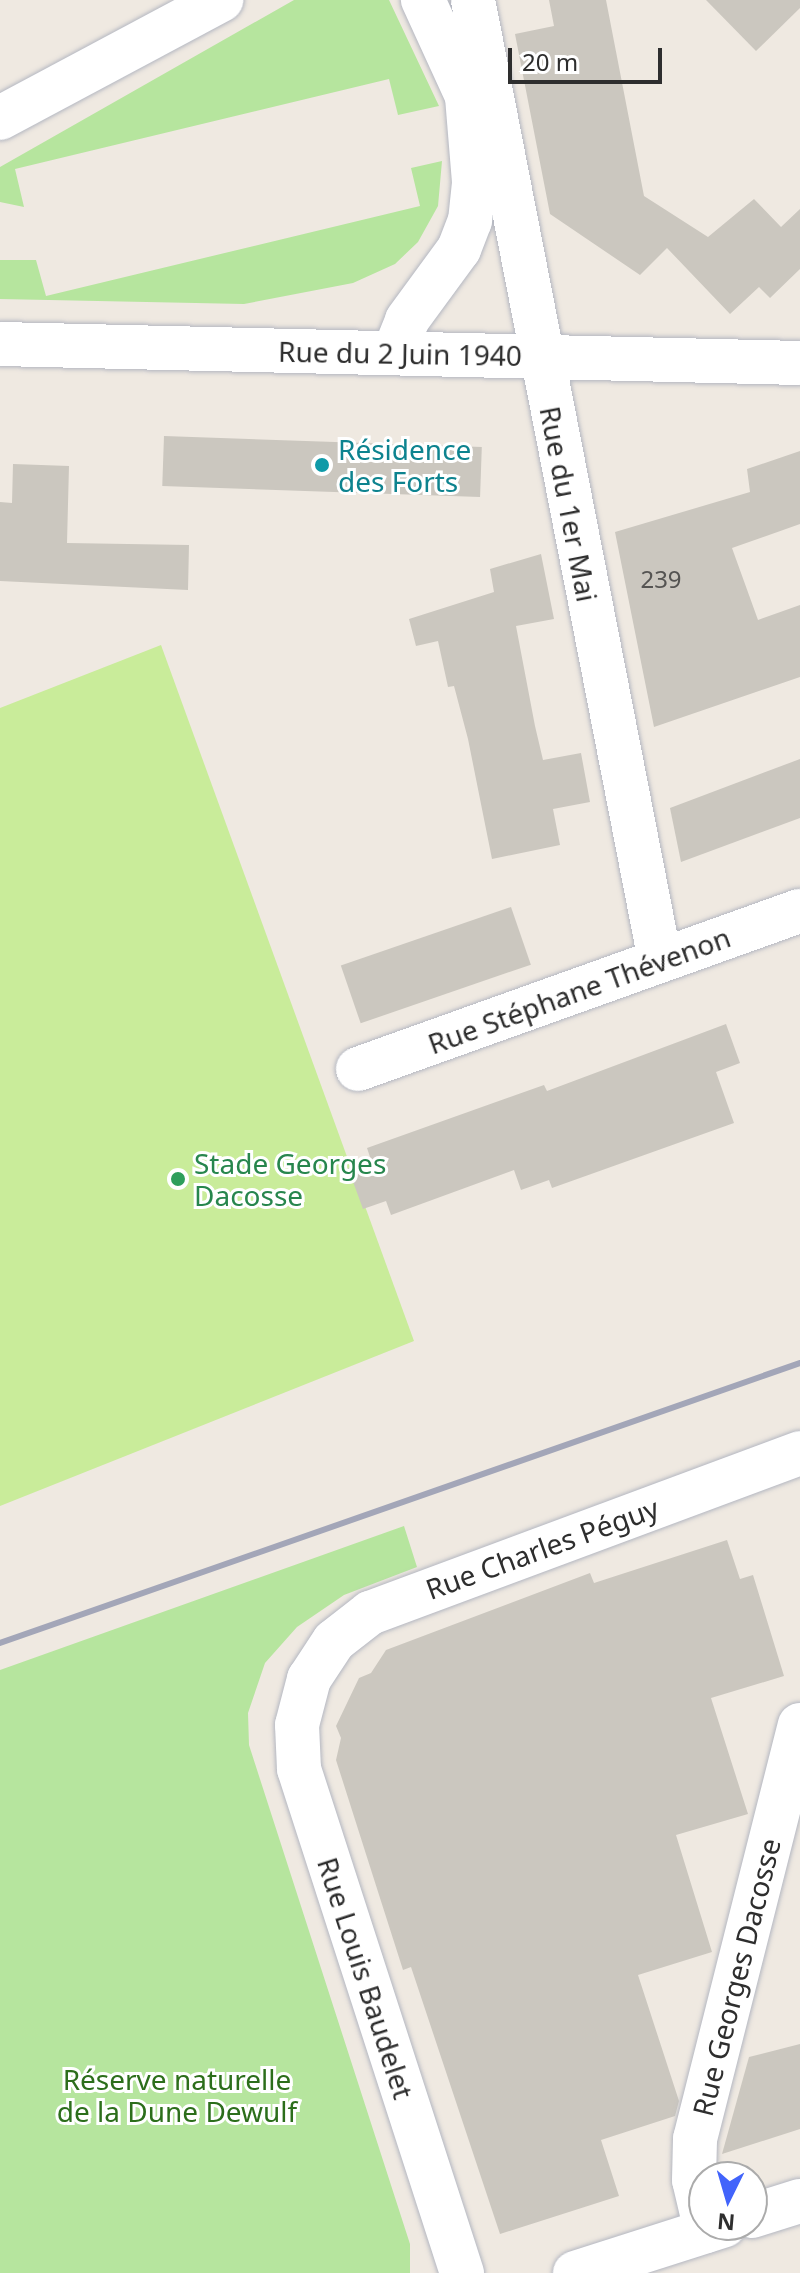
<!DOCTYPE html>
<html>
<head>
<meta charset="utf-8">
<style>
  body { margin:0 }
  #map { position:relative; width:800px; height:2273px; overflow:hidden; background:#efe9e1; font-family:"Noto Sans",sans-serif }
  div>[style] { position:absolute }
  .green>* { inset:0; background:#b6e59e }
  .pitch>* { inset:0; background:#c9ec9a }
  .building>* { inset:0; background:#cbc7bf; transform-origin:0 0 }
  .roads { filter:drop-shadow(0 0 2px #b4b7c1) drop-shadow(0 0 2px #b4b7c1) }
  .street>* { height:44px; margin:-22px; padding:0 22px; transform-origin:22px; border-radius:22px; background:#fff }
  .secondary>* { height:44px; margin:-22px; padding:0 22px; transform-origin:22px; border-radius:22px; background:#fff }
  .rail>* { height:6px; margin:-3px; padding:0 3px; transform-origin:3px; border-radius:3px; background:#a3a6b8 }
  .dots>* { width:22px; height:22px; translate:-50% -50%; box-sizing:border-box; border:4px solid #fff; border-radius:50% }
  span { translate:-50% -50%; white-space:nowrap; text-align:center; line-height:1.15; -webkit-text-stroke:6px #fff; paint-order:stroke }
  .number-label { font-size:24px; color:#555452 }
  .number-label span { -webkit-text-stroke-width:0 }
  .street-label { font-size:28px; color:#2e2e2e }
  .culture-label { font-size:28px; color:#0d838f }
  .left { translate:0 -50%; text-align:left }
  .leisure-label { font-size:28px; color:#27864d }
  .park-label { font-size:28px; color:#2c6e1b }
  .north { position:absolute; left:688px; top:2161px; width:80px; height:80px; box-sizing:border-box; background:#fff; border:2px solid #ababab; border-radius:50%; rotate:185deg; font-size:22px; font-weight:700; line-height:32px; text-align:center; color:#2e2e2e }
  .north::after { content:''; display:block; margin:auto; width:28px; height:36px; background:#4264fb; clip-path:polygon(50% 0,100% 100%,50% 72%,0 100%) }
  .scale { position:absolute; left:508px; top:48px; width:154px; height:36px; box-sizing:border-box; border:4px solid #2e2e2e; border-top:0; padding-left:10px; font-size:24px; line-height:28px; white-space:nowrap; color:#2e2e2e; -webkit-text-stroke:6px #fff; paint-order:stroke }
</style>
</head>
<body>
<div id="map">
  <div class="green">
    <i style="clip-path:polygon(294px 0,389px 0,439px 106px,398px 115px,389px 79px,15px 169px,24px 207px,0 202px,0 167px)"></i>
    <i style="clip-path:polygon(442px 161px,438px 206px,418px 242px,395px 264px,353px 283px,244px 304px,0 299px,0 260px,36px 260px,46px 296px,420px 206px,411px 168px)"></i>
    <i style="clip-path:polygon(404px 1526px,417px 1567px,344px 1595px,297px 1627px,265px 1663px,248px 1713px,249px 1745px,410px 2244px,410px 2273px,0 2273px,0 1670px)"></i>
  </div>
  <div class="pitch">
    <i style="clip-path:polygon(161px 645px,414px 1341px,0 1506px,0 708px)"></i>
  </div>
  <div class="building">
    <i style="clip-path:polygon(549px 0,606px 0,644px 196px,708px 237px,754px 199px,781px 227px,800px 209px,800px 269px,770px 298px,759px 287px,730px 314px,667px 248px,640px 275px,550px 214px,515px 34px,554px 26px)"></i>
    <i style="clip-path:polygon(706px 0,800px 0,800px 8px,756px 51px)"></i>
    <i style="left:164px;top:436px;width:318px;height:50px;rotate:2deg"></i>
    <i style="clip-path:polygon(800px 451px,800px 524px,732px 548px,758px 620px,800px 605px,800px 677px,654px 727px,615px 532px,750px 492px,747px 469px)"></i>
    <i style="clip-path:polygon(13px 464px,69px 466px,67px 543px,189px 545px,188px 590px,0 581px,0 502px,12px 503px)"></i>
    <i style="clip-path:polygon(541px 554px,554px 619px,516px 626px,535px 726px,543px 760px,581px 753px,590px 802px,553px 809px,560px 845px,492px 859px,468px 739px,454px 686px,448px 687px,438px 641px,416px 646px,409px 619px,494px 592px,490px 569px)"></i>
    <i style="clip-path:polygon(800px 759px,800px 818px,681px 862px,670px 808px)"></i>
    <i style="left:511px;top:907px;width:61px;height:180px;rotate:71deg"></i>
    <i style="clip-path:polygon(726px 1024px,740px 1063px,716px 1072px,734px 1123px,552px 1188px,549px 1180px,521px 1190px,514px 1170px,391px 1215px,386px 1201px,363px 1209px,348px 1168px,371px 1160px,367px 1148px,544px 1085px,547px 1091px)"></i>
    <i style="clip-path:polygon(727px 1540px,740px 1579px,753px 1575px,784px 1676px,711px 1698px,748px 1814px,676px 1835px,712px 1952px,638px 1975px,679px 2101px,675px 2116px,601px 2140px,619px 2196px,500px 2234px,411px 1967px,403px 1970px,372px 1873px,336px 1760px,341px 1738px,336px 1726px,359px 1678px,371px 1673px,386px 1650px,590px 1573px,594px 1583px)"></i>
    <i style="clip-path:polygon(800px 2044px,800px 2129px,722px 2154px,749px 2057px)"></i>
  </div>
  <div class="roads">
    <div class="street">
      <i style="left:473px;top:0;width:978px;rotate:78.98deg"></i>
      <i style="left:0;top:118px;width:251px;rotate:-28.1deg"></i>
      <i style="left:394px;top:353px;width:35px;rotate:-68deg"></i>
      <i style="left:407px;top:320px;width:88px;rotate:-53.8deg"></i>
      <i style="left:459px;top:249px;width:30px;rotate:-69deg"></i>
      <i style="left:470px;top:221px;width:39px;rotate:-84deg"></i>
      <i style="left:474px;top:182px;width:86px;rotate:-94.7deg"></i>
      <i style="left:467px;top:96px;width:106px;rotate:-114.6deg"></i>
      <i style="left:358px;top:1069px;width:469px;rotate:-19.7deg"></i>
      <i style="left:752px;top:2216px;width:50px;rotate:-17.4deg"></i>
      <i style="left:706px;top:2231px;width:52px;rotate:-103.2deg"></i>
      <i style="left:694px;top:2180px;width:41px;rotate:-88.6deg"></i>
      <i style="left:695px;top:2139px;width:427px;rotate:-75.8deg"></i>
      <i style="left:462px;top:2273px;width:530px;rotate:-107.92deg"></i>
      <i style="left:299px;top:1769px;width:44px;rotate:-92.6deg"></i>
      <i style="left:297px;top:1725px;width:48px;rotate:-75.4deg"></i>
      <i style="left:309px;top:1679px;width:45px;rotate:-56.7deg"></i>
      <i style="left:334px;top:1641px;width:46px;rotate:-37.9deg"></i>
      <i style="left:370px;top:1613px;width:459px;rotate:-20.4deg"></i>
      <i style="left:575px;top:2273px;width:157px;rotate:-17.7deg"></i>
    </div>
    <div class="secondary">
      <i style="left:0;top:344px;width:800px;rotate:1.36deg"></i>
    </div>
  </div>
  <div class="rail">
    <i style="left:0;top:1643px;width:848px;rotate:-19.29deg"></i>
  </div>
  <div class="dots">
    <i style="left:322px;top:465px;background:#0f9aa8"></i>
    <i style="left:178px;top:1179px;background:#2e9e5b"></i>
  </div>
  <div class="number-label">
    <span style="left:661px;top:579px">239</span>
  </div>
  <div class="street-label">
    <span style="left:400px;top:353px;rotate:1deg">Rue du 2 Juin 1940</span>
    <span style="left:569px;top:504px;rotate:79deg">Rue du 1er Mai</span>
    <span style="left:579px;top:990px;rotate:-20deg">Rue Stéphane Thévenon</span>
    <span style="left:542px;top:1548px;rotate:-20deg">Rue Charles Péguy</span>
    <span style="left:736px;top:1977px;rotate:-76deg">Rue Georges Dacosse</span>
    <span style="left:366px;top:1978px;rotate:72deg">Rue Louis Baudelet</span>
  </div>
  <div class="culture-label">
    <span class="left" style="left:338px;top:465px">Résidence<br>des Forts</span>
  </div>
  <div class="leisure-label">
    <span class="left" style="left:194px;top:1179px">Stade Georges<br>Dacosse</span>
  </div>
  <div class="park-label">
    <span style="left:177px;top:2095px">Réserve naturelle<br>de la Dune Dewulf</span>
  </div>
  <div class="north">N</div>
  <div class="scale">20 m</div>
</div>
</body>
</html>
